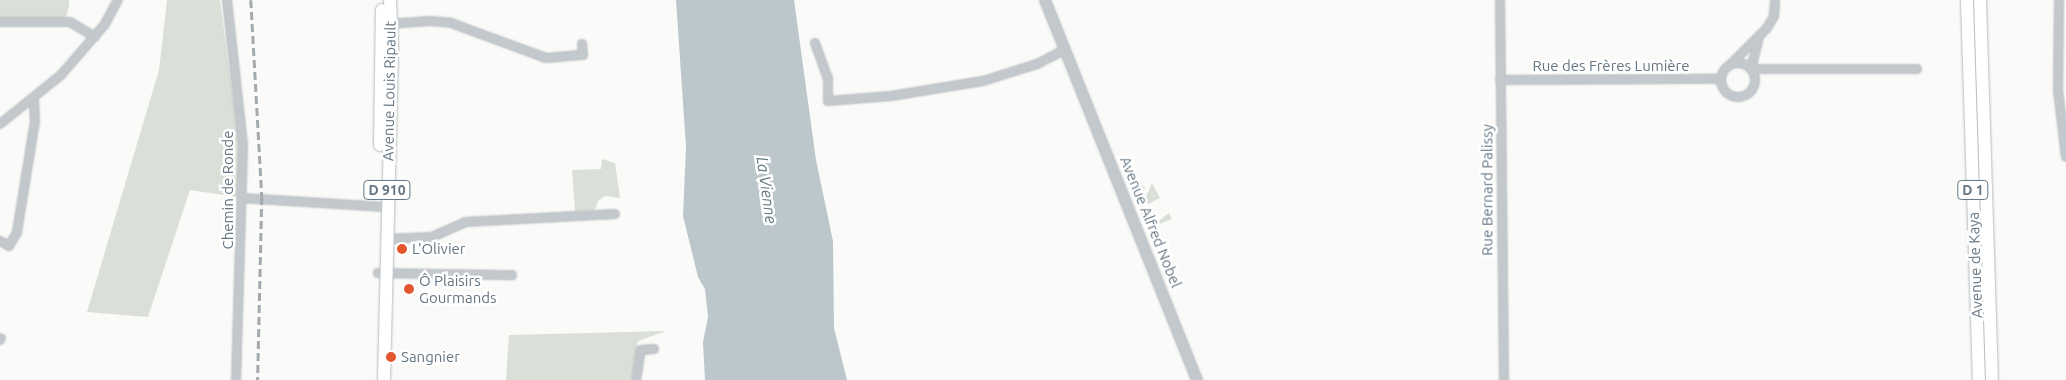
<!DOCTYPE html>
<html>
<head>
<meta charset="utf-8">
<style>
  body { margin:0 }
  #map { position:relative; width:2066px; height:380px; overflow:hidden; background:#fafaf8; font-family:Ubuntu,sans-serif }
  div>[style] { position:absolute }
  .green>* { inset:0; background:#dadfd7 }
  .water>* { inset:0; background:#bbc7cb }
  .roads { filter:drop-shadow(0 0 1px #b5babe) drop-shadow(0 0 1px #b5babe) }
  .minor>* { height:8px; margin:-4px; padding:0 4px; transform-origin:4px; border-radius:4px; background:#c3c8cc }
  .minor>.ring { margin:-4px; padding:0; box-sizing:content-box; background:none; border:8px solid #c3c8cc; border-radius:50% }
  .tertiary>* { height:10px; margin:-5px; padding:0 5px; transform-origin:5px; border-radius:5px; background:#c3c8cc }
  .primary>* { height:12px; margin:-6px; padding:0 6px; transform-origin:6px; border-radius:6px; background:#fff }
  .rail>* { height:2.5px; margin-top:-1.25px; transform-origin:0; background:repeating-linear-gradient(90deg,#a2aab0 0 8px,transparent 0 12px) }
  .dots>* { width:14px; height:14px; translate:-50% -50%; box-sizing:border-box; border:2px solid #fff; border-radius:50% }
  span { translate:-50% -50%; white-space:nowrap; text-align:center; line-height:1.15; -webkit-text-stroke:5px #fff; paint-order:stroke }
  .shield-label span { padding:1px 4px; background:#fff; border:1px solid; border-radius:4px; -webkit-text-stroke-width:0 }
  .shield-label { font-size:14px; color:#657683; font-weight:700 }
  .street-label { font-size:15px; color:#657683 }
  .poi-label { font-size:15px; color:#657683 }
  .left { translate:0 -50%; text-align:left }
  .water-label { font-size:16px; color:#60757c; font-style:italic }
</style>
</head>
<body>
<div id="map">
  <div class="green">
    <i style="clip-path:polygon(0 0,69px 0,69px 6px,66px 18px,0 18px)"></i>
    <i style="clip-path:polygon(167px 0,220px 0,238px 137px,237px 197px,190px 190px,148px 317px,87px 312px,159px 70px)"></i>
    <i style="clip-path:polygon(602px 159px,615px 163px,620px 198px,605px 196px,598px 201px,595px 210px,575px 211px,572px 170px,601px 169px)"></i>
    <i style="clip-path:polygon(1152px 183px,1160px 198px,1148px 204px,1145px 199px)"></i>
    <i style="clip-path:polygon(1141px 185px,1145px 187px,1141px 202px,1149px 222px,1156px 223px,1169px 213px,1172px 219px,1147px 229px,1137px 203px)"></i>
    <i style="clip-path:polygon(666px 331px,638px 341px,631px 380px,506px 380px,509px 335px)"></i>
  </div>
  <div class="water">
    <i style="clip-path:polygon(676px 0,794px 0,816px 160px,833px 241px,834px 328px,847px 380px,705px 380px,703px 342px,708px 317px,705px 289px,698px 277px,683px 216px,686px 147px)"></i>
  </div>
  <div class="roads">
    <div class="minor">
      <i style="left:227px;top:0;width:146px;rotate:83.7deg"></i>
      <i style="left:243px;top:145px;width:235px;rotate:91.7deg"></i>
      <i style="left:1500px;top:0;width:380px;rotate:89.4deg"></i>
      <i style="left:2059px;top:0;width:90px;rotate:90.6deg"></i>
      <i style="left:2058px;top:90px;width:67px;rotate:83.2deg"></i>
      <i style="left:0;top:22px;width:70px"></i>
      <i style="left:70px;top:22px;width:29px;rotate:31deg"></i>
      <i style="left:388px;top:24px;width:42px;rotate:-4.1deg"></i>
      <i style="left:430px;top:21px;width:21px;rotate:5deg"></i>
      <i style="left:451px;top:23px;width:101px;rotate:20.2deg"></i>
      <i style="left:546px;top:58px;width:37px;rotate:-5deg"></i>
      <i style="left:583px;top:55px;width:11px;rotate:-95deg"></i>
      <i style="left:1759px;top:37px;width:33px;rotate:104deg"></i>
      <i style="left:1751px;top:69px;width:166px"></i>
      <i style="left:815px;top:43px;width:37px;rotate:70deg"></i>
      <i style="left:828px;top:78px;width:23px;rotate:90deg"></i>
      <i style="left:828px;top:101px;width:63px;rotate:-4.5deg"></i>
      <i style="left:891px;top:96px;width:93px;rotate:-9.3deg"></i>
      <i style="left:983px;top:81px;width:57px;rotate:-17.5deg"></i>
      <i style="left:1037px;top:64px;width:31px;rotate:-27deg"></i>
      <i class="ring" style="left:1721px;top:63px;width:26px;height:26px"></i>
      <i style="left:1730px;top:65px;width:52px;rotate:-45deg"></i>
      <i style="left:1767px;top:28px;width:14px;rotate:-60deg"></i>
      <i style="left:1774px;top:16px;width:16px;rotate:-86deg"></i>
      <i style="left:1500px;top:80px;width:221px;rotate:-0.3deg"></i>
      <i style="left:0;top:124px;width:78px;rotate:-38.8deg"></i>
      <i style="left:61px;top:75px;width:67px;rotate:-49.2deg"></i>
      <i style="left:105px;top:24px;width:27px;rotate:-62deg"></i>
      <i style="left:242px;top:198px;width:144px;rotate:3.6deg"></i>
      <i style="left:386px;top:239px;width:46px;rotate:-2.5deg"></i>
      <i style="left:432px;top:237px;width:36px;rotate:-24deg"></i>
      <i style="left:465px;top:222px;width:150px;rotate:-3.1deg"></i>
      <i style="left:0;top:241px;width:10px;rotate:29deg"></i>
      <i style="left:9px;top:246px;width:16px;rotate:-60deg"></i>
      <i style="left:17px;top:232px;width:112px;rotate:-80.8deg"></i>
      <i style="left:35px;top:121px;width:21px;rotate:-93deg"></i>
      <i style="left:378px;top:273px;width:134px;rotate:0.9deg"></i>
      <i style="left:0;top:340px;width:2px;rotate:-63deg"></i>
      <i style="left:636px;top:380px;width:30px;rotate:-81deg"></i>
      <i style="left:641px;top:350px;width:13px;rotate:-4deg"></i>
    </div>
    <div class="tertiary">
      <i style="left:1045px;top:0;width:409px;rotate:68.2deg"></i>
    </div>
    <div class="primary">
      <i style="left:1967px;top:0;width:380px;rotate:88.2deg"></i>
      <i style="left:1980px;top:0;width:380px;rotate:88.2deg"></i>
      <i style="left:380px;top:145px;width:135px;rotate:-89.2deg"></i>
      <i style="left:384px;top:380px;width:333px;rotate:-88.6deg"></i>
      <i style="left:392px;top:47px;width:47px;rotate:-92.4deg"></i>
    </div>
  </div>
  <div class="rail">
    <i style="left:251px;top:0;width:197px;rotate:86.8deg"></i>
    <i style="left:262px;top:197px;width:183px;rotate:91.3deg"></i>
  </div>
  <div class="dots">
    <i style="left:402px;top:249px;background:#e4572e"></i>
    <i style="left:409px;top:289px;background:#e4572e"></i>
    <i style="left:391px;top:357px;background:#e4572e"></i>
  </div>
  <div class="shield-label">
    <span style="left:387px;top:190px">D 910</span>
    <span style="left:1973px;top:190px">D 1</span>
  </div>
  <div class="street-label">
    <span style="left:1611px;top:66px">Rue des Frères Lumière</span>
    <span style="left:389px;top:91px;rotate:-89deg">Avenue Louis Ripault</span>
    <span style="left:228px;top:190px;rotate:-90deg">Chemin de Ronde</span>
    <span style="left:1487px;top:190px;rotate:-90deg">Rue Bernard Palissy</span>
    <span style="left:1151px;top:222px;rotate:68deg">Avenue Alfred Nobel</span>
    <span style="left:1975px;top:265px;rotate:-92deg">Avenue de Kaya</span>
  </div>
  <div class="poi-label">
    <span class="left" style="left:412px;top:249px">L'Olivier</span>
    <span class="left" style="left:419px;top:289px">Ô Plaisirs<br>Gourmands</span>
    <span class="left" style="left:401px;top:357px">Sangnier</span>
  </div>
  <div class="water-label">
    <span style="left:767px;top:190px;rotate:82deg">La Vienne</span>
  </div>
</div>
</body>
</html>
